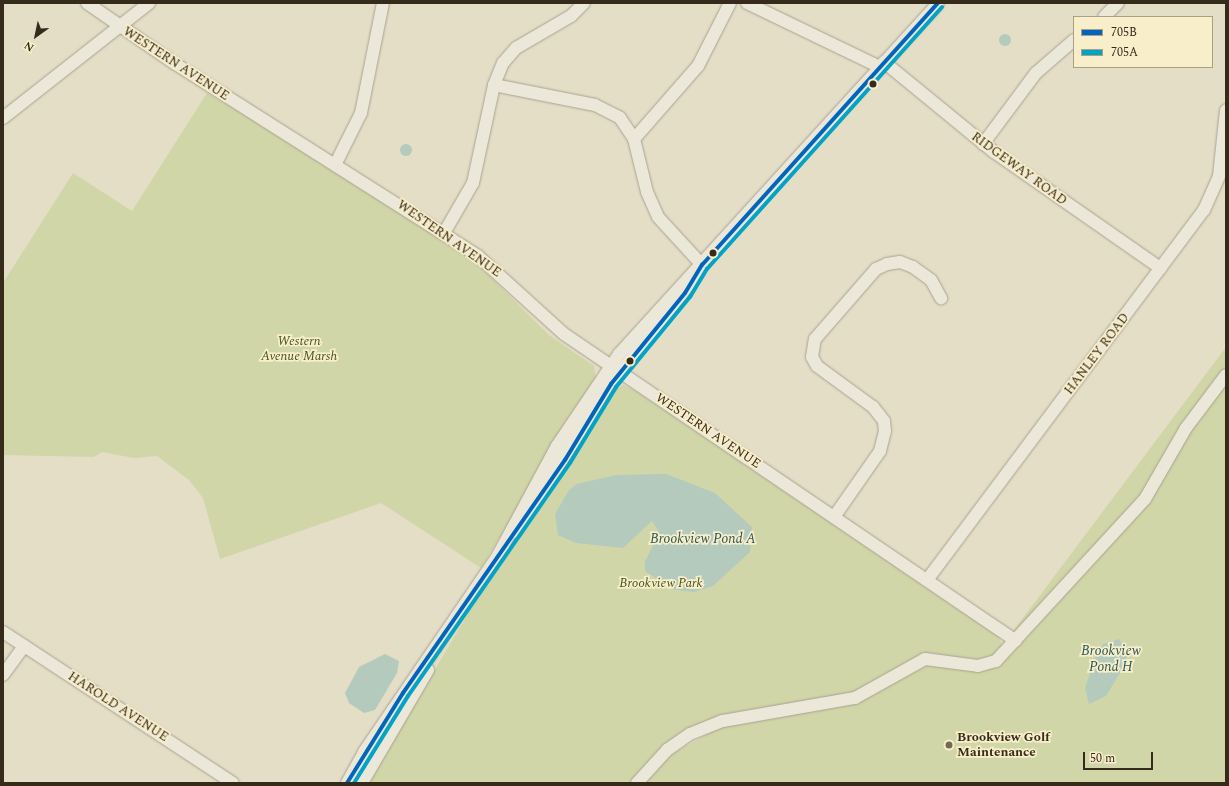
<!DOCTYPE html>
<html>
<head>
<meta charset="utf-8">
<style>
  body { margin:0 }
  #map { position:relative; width:1229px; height:786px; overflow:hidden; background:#e4dec7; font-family:Spectral,serif }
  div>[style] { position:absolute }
  .green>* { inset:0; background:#d1d6a8 }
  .water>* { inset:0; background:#b4cabd }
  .round { border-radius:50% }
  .roads { filter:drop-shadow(0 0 1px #a8a291) drop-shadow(0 0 1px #a8a291) }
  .minor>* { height:12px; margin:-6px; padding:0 6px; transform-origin:6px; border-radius:6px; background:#ebe7d9 }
  .bus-1>* { height:4px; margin:-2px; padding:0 2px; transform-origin:2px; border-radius:2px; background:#0065bd }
  .bus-2>* { height:4px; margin:-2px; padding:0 2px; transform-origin:2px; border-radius:2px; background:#03a3c5 }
  .dots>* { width:11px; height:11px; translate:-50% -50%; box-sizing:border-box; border:2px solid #f8eeca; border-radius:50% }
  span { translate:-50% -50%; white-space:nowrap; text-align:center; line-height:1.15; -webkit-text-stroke:3.5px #f8eeca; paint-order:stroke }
  .street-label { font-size:13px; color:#362a1a }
  .park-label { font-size:13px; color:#43541f; font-style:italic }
  .poi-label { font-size:13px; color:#362a1a; font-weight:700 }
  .left { translate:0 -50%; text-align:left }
  .water-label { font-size:14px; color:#275757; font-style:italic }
  .frame { position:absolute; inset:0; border:4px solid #362a1a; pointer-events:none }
  .legend { position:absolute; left:1073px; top:16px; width:140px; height:52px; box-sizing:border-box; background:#f8eeca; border:1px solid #aaa084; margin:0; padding:5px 7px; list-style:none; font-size:12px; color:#362a1a }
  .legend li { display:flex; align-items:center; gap:8px; height:20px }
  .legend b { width:20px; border:1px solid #aaa084 }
  .north { position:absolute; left:16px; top:16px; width:40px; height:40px; -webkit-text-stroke:3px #f8eeca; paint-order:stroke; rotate:213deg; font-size:11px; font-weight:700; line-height:16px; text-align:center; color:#362a1a }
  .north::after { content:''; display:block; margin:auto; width:14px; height:18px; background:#362a1a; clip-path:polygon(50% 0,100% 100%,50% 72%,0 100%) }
  .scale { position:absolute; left:1083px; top:752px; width:70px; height:18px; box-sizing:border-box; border:2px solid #362a1a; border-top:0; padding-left:5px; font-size:12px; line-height:14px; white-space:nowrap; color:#362a1a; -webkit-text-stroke:3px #f8eeca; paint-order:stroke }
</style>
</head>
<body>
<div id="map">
  <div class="green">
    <i style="clip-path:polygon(207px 93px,310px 153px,472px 259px,549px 335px,594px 366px,596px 379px,481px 568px,381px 503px,220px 559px,203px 498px,189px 480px,157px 456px,134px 458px,102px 452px,94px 457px,3px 455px,3px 283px,73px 173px,132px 211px)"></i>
    <i style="clip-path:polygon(1226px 347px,1226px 783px,643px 783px,670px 755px,718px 728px,855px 704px,928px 665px,978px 672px,1000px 665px,1026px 638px,1014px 630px)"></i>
    <i style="clip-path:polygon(623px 385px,639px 393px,998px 636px,1003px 646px,994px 657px,977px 661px,922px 655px,856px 692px,716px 717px,667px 743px,630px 783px,367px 783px,495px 569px,614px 391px)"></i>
    <i style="clip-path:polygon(407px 694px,360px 776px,368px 753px)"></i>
  </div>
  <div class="water">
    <i class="round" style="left:999px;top:34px;width:12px;height:12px"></i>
    <i class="round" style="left:400px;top:144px;width:12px;height:12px"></i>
    <i style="clip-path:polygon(666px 474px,715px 493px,752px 527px,750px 552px,713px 586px,694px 592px,684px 591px,672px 589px,645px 571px,645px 562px,659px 532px,652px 521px,623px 548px,576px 543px,558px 535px,555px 514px,569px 490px,577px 484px,616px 475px)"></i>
    <i style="clip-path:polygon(1119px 639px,1128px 654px,1123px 668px,1106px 696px,1089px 704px,1085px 688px,1095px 658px,1103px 644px)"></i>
    <i style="clip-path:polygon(385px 654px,399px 661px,397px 673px,375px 710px,364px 713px,349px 703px,345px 693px,359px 667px)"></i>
  </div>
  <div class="roads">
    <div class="minor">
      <i style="left:87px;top:3px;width:106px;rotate:34.6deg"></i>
      <i style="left:174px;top:63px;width:360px;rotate:32.4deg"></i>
      <i style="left:478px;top:256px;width:116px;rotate:42.2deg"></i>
      <i style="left:564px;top:334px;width:546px;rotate:34.18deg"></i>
      <i style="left:747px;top:3px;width:148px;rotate:25.7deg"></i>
      <i style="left:1104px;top:17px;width:20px;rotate:-45deg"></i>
      <i style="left:884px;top:62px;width:142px;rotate:39.3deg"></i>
      <i style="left:994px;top:152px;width:203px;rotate:34.9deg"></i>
      <i style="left:494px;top:85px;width:103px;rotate:11.2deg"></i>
      <i style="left:595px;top:105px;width:28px;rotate:27deg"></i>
      <i style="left:620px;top:118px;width:25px;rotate:56deg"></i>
      <i style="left:634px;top:139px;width:55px;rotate:76.2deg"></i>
      <i style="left:647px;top:192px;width:27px;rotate:66deg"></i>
      <i style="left:658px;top:217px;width:65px;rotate:47.5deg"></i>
      <i style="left:3px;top:118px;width:186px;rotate:-38.2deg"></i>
      <i style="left:634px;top:139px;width:97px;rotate:-48.8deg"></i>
      <i style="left:698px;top:66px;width:71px;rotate:-63.1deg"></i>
      <i style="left:983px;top:144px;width:89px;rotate:-53.3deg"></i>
      <i style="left:1036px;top:73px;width:50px;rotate:-41deg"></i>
      <i style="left:336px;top:163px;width:56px;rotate:-63.4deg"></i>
      <i style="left:361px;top:113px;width:112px;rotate:-78.7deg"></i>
      <i style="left:444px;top:233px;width:58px;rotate:-59.9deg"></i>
      <i style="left:473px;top:183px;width:100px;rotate:-77.9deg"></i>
      <i style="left:494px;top:85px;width:24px;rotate:-68deg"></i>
      <i style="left:503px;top:63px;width:20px;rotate:-49deg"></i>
      <i style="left:516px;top:48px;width:64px;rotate:-30.2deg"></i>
      <i style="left:571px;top:16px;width:18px;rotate:-45deg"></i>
      <i style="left:834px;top:517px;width:80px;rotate:-55.1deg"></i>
      <i style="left:880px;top:451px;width:21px;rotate:-76deg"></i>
      <i style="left:885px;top:431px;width:10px;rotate:-96deg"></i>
      <i style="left:884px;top:421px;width:18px;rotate:-128deg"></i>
      <i style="left:873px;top:407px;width:69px;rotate:-143.8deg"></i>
      <i style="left:817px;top:366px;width:10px;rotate:-119deg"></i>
      <i style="left:812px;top:357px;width:18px;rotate:-81deg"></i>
      <i style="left:815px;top:339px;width:93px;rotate:-48.9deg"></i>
      <i style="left:876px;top:269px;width:12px;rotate:-24deg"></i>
      <i style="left:887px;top:264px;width:13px;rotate:-9deg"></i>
      <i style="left:900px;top:262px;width:14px;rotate:21deg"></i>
      <i style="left:913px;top:267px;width:22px;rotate:36deg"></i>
      <i style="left:931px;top:280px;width:21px;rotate:61deg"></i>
      <i style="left:515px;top:532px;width:176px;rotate:-57deg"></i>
      <i style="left:611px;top:384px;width:141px;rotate:-51.9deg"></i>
      <i style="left:498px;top:555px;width:124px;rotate:-61.6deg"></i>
      <i style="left:557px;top:446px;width:111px;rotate:-56deg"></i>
      <i style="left:619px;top:354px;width:474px;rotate:-47.7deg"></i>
      <i style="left:927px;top:580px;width:462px;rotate:-53.2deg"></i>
      <i style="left:1204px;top:210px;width:37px;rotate:-66deg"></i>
      <i style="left:1219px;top:176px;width:66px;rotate:-83.9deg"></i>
      <i style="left:3px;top:632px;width:275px;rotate:33.3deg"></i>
      <i style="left:3px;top:675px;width:36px;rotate:-54deg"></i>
      <i style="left:347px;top:783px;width:35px;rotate:-61deg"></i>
      <i style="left:364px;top:752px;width:247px;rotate:-55.7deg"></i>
      <i style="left:362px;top:783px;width:131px;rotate:-59.7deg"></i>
      <i style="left:637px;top:783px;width:45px;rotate:-47.7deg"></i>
      <i style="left:667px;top:750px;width:28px;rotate:-35deg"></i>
      <i style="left:690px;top:734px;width:35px;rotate:-22deg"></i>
      <i style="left:723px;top:721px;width:134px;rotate:-9.9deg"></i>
      <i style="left:855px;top:698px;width:80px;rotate:-29.1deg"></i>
      <i style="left:925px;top:659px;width:53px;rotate:7.5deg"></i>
      <i style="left:978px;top:666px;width:19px;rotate:-16deg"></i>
      <i style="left:996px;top:661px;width:220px;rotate:-47.4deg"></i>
      <i style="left:1145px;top:499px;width:82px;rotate:-60deg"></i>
      <i style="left:1186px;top:428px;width:66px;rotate:-53deg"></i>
    </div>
  </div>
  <div class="bus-1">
    <i style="left:347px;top:783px;width:106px;rotate:-58.1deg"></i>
    <i style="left:403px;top:693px;width:284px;rotate:-55.2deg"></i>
    <i style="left:565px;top:460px;width:89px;rotate:-58.8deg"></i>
    <i style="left:611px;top:384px;width:117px;rotate:-50.9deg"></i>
    <i style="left:685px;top:293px;width:33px;rotate:-59deg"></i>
    <i style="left:702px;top:265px;width:353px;rotate:-48deg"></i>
  </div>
  <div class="bus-2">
    <i style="left:354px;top:783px;width:102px;rotate:-58.2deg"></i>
    <i style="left:408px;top:696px;width:284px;rotate:-55.2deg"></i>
    <i style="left:570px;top:463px;width:89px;rotate:-58.8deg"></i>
    <i style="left:616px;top:387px;width:117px;rotate:-50.6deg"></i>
    <i style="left:690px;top:297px;width:33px;rotate:-59deg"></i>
    <i style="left:707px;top:269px;width:352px;rotate:-48.1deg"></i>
  </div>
  <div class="dots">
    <i style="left:873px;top:84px;background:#362a1a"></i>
    <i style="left:713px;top:253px;background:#362a1a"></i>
    <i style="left:630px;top:361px;background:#362a1a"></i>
    <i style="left:949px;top:745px;background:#736957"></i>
  </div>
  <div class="street-label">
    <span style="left:176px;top:64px;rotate:33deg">WESTERN AVENUE</span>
    <span style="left:1019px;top:169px;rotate:36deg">RIDGEWAY ROAD</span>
    <span style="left:449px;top:239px;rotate:35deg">WESTERN AVENUE</span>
    <span style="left:1097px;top:354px;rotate:-53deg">HANLEY ROAD</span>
    <span style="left:708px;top:431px;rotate:34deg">WESTERN AVENUE</span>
    <span style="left:118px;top:707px;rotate:33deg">HAROLD AVENUE</span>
  </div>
  <div class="park-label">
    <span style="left:299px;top:349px">Western<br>Avenue Marsh</span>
    <span style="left:661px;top:583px">Brookview Park</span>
  </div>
  <div class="poi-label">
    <span class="left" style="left:957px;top:745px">Brookview Golf<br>Maintenance</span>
  </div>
  <div class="water-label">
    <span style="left:703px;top:539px">Brookview Pond A</span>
    <span style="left:1111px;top:659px">Brookview<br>Pond H</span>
  </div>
  <div class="frame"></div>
  <ul class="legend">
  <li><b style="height:5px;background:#0065bd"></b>705B</li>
  <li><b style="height:5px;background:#03a3c5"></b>705A</li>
  </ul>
  <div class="north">N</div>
  <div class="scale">50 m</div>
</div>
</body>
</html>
